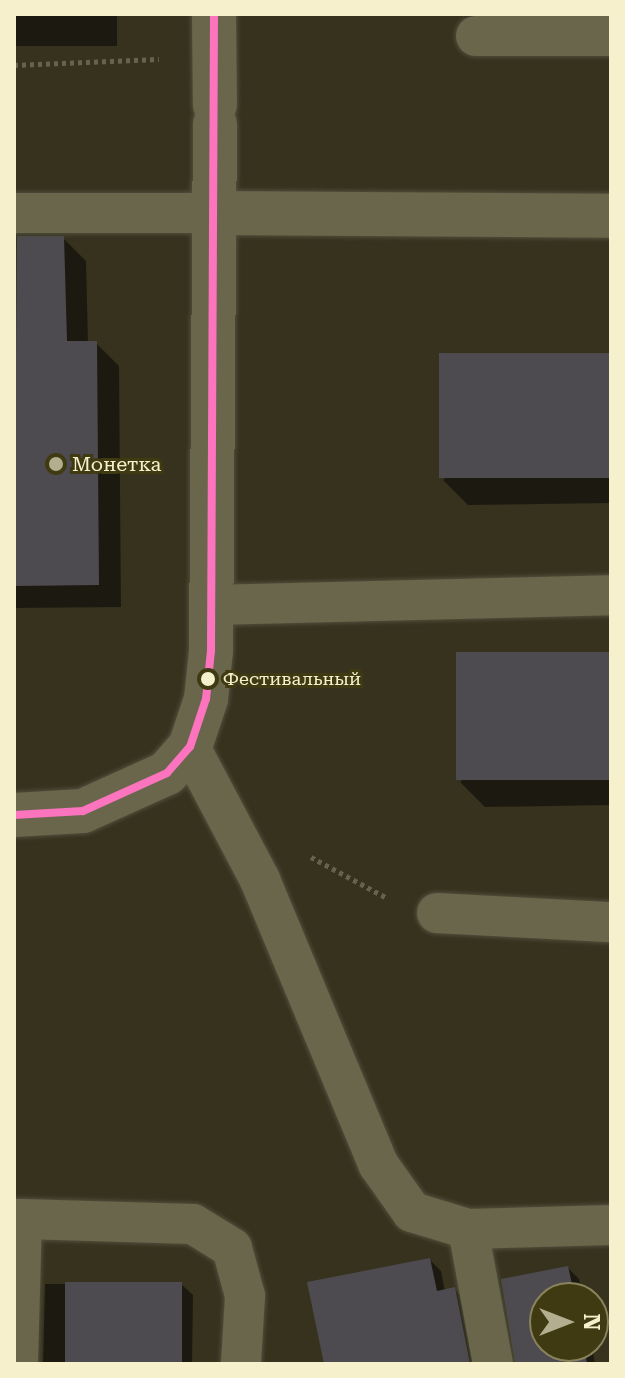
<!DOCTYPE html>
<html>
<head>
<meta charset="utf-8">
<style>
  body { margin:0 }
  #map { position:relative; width:625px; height:1378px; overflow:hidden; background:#36321e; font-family:"Roboto Serif",serif }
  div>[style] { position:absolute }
  .shadow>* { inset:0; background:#0007; transform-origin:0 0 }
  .building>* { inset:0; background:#4d4b50; transform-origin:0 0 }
  .path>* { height:5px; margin-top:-2.5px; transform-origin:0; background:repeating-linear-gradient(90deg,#66624e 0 4px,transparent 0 8px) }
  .roads { filter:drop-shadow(0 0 2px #514e3b) drop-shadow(0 0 2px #514e3b) }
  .lane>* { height:40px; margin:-20px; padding:0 20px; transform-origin:20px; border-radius:20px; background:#6a664c }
  .street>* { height:44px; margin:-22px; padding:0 22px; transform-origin:22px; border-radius:22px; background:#6a664c }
  .bus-1>* { height:8px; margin:-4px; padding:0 4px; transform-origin:4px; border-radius:4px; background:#fc73be }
  .dots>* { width:22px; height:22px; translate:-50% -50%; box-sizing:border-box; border:4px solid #403a13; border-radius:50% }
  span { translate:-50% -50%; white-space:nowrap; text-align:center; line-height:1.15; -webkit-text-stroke:6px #403a13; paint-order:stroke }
  .bus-label { font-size:18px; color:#f6f0cc }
  .left { translate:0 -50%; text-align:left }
  .poi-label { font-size:20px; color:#f6f0cc }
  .frame { position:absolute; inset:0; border:16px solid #f6f0cc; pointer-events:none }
  .north { position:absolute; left:529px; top:1282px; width:80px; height:80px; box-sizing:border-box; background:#403a13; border:2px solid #89835d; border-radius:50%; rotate:90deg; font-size:22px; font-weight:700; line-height:32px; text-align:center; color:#f6f0cc }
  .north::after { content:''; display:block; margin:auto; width:28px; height:36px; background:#b3ae8f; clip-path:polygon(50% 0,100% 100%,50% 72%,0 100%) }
</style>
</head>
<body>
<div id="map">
  <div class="shadow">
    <i style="left:14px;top:14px;width:103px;height:32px"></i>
    <i style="clip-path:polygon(461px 14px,590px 14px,465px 17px)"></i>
    <i style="clip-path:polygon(63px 238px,86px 261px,88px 343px,96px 343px,119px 366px,121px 607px,14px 608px,14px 344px,19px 344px)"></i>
    <i style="clip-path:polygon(611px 355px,611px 503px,468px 505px,443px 480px)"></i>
    <i style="clip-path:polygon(611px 654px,611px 805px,485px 807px,460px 782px)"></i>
    <i style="clip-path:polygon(430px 1260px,441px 1271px,445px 1292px,455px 1290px,466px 1301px,480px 1364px,326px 1364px)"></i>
    <i style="clip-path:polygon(568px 1268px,579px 1279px,583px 1298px,545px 1298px,545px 1346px,592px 1346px,595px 1364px,517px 1364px,503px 1280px)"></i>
    <i style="clip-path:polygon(45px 1284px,181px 1284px,193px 1295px,192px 1364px,43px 1364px)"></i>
  </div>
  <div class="building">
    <i style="clip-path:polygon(17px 236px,64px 236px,67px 341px,97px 341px,99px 585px,14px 586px)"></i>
    <i style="left:611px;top:353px;width:125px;height:172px;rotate:90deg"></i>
    <i style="left:611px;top:652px;width:128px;height:155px;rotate:90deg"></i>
    <i style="clip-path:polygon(430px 1258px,437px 1291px,455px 1287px,470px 1364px,324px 1364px,307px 1282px)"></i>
    <i style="clip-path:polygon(568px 1266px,575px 1298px,545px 1298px,545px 1346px,584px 1346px,587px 1364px,515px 1364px,501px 1279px)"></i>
    <i style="left:65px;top:1282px;width:117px;height:82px"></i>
  </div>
  <div class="path">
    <i style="left:14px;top:65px;width:145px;rotate:-2.4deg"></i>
    <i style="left:311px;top:857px;width:86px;rotate:28.3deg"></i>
  </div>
  <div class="roads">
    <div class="lane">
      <i style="left:476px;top:36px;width:135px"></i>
      <i style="left:14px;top:213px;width:201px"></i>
      <i style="left:211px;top:605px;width:400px;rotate:-1.4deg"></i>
      <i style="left:190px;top:747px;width:150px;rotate:62.2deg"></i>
      <i style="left:260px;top:880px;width:308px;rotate:67.4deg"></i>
      <i style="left:378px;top:1164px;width:59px;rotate:54.7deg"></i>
      <i style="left:412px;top:1212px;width:59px;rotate:16.9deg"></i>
      <i style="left:468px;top:1229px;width:143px;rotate:-1.6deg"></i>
      <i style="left:437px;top:913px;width:174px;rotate:3deg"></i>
      <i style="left:14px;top:1219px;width:8px"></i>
      <i style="left:22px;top:1219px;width:145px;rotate:91.6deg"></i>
      <i style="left:22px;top:1219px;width:171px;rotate:1.7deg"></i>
      <i style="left:193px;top:1224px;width:46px;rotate:31.6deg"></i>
      <i style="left:232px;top:1248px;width:50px;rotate:74.8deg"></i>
      <i style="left:245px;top:1296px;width:68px;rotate:93.4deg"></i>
      <i style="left:468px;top:1229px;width:137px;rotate:79.5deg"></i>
    </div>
    <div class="street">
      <i style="left:214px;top:14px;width:91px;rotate:89.4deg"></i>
      <i style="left:215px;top:213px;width:396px;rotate:0.4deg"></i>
      <i style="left:14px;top:815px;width:69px;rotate:-3.3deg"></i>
      <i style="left:83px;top:811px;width:92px;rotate:-24.3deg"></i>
      <i style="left:167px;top:773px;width:35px;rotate:-49deg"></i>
      <i style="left:190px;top:747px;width:51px;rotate:-71.6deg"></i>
      <i style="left:206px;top:699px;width:48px;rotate:-84.1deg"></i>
      <i style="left:211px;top:651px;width:527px;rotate:-89.57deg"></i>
    </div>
  </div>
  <div class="bus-1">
    <i style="left:14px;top:815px;width:69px;rotate:-3.3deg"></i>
    <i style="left:83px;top:811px;width:92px;rotate:-24.3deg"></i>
    <i style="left:167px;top:773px;width:35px;rotate:-49deg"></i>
    <i style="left:190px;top:747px;width:51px;rotate:-71.6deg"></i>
    <i style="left:206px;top:699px;width:48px;rotate:-84.1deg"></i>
    <i style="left:211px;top:651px;width:637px;rotate:-89.73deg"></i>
  </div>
  <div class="dots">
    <i style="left:56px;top:464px;background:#b3ae8f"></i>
    <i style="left:208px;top:679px;background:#f6f0cc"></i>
  </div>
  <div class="bus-label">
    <span class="left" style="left:223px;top:679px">Фестивальный</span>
  </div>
  <div class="poi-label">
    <span class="left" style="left:72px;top:464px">Монетка</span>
  </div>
  <div class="frame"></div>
  <div class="north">N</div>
</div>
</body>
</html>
